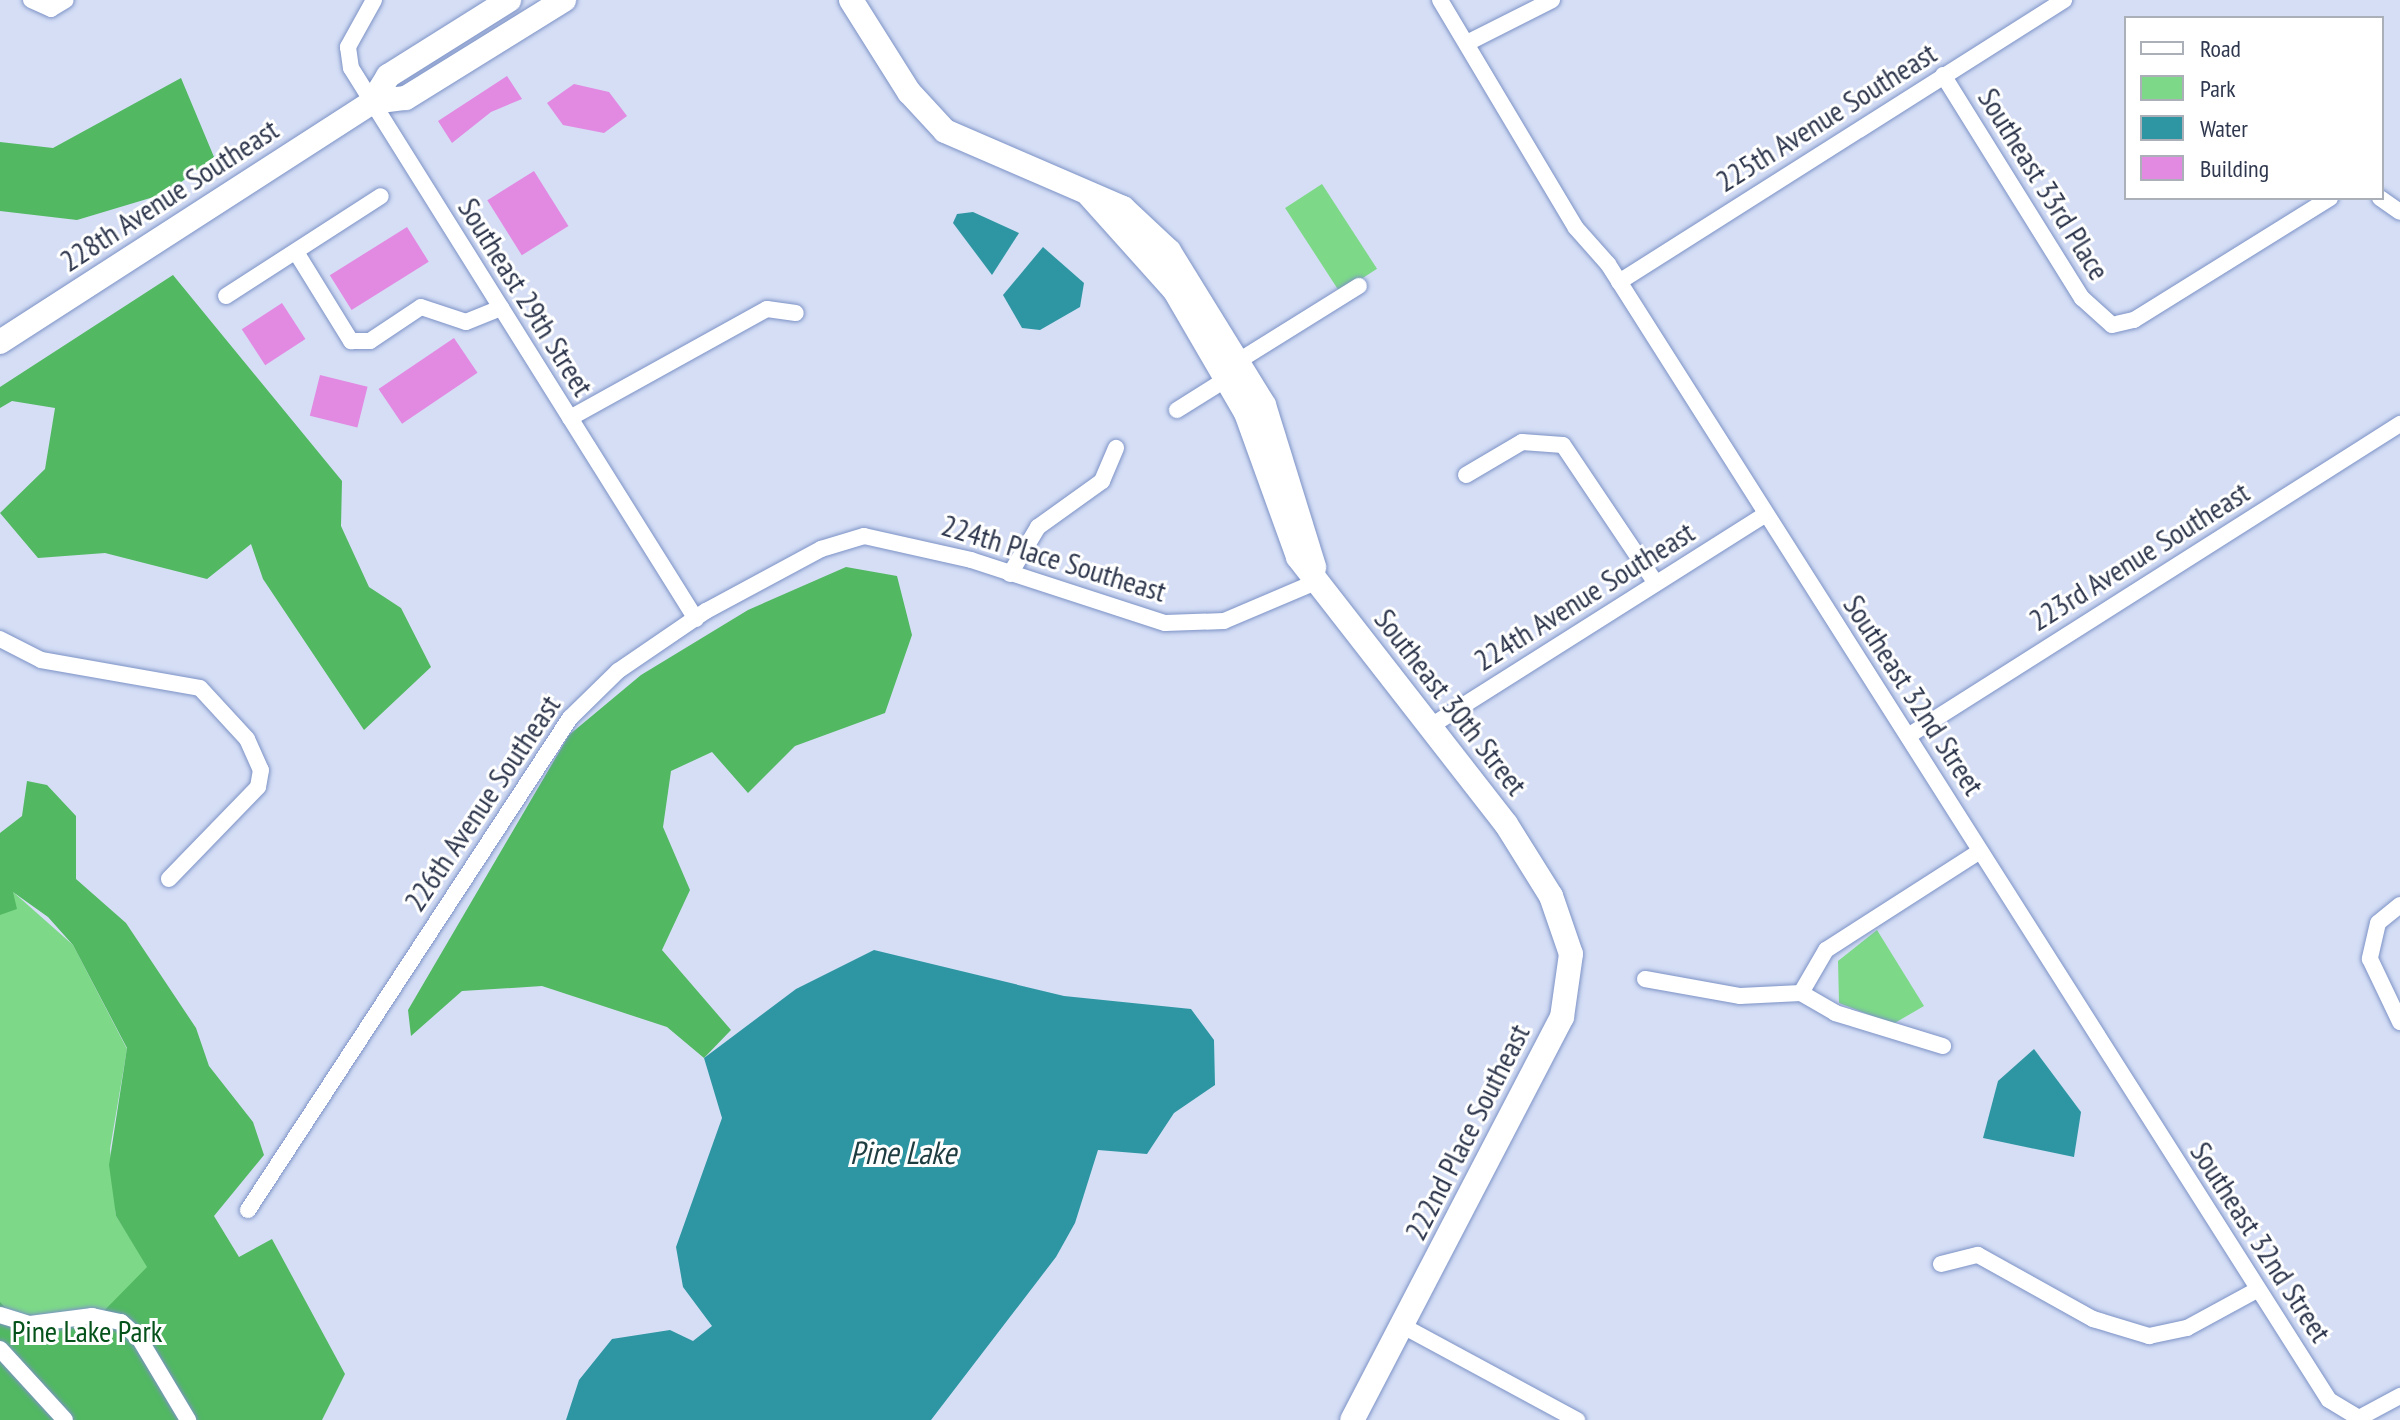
<!DOCTYPE html>
<html>
<head>
<meta charset="utf-8">
<style>
  body { margin:0 }
  #map { position:relative; width:2400px; height:1420px; overflow:hidden; background:#d5def5; font-family:"PT Sans Narrow",sans-serif }
  div>[style] { position:absolute }
  .green>* { inset:0; background:#7dd988; transform-origin:0 0 }
  .forest>* { inset:0; background:#52b862 }
  .water>* { inset:0; background:#2e96a3 }
  .building>* { inset:0; background:#e289e2; transform-origin:0 0 }
  .roads { filter:drop-shadow(0 0 2px #7c92c6) drop-shadow(0 0 2px #7c92c6) }
  .street>* { height:16px; margin:-8px; padding:0 8px; transform-origin:8px; border-radius:8px; background:#fff }
  .secondary>* { height:24px; margin:-12px; padding:0 12px; transform-origin:12px; border-radius:12px; background:#fff }
  span { translate:-50% -50%; white-space:nowrap; text-align:center; line-height:1.15; -webkit-text-stroke:6px #fff; paint-order:stroke }
  .street-label { font-size:30px; color:#2e374d }
  .park-label { font-size:30px; color:#05521b }
  .water-label { font-size:32px; color:#1e3d41; font-style:italic }
  .legend { position:absolute; left:2124px; top:16px; width:260px; height:184px; box-sizing:border-box; background:#fff; border:2px solid #abafb8; margin:0; padding:10px 14px; list-style:none; font-size:24px; color:#2e374d }
  .legend li { display:flex; align-items:center; gap:16px; height:40px }
  .legend b { width:40px; border:2px solid #abafb8 }
</style>
</head>
<body>
<div id="map">
  <div class="green">
    <i style="left:1322px;top:184px;width:101px;height:44px;rotate:57deg"></i>
    <i style="clip-path:polygon(12px 891px,73px 945px,127px 1049px,110px 1149px,116px 1216px,244px 1420px,0 1420px,0 894px)"></i>
    <i style="clip-path:polygon(1877px 930px,1924px 1006px,1893px 1024px,1839px 1003px,1838px 961px)"></i>
  </div>
  <div class="forest">
    <i style="clip-path:polygon(181px 78px,214px 157px,167px 193px,77px 220px,0 211px,0 142px,53px 148px)"></i>
    <i style="clip-path:polygon(173px 275px,342px 481px,341px 526px,369px 587px,401px 608px,431px 667px,364px 730px,263px 579px,251px 544px,207px 579px,105px 553px,38px 558px,0 513px,45px 469px,55px 408px,12px 401px,0 408px,0 387px)"></i>
    <i style="clip-path:polygon(846px 567px,897px 576px,912px 635px,885px 713px,795px 746px,748px 793px,712px 752px,671px 771px,663px 827px,690px 890px,662px 950px,731px 1030px,704px 1058px,667px 1027px,542px 986px,462px 991px,411px 1036px,408px 1010px,569px 735px,641px 675px,748px 610px)"></i>
    <i style="clip-path:polygon(27px 781px,47px 785px,76px 816px,76px 879px,126px 923px,196px 1028px,209px 1066px,253px 1122px,264px 1155px,214px 1216px,239px 1257px,272px 1239px,345px 1374px,322px 1420px,0 1420px,0 1302px,10px 1313px,95px 1320px,147px 1267px,116px 1216px,109px 1165px,127px 1048px,73px 945px,48px 917px,13px 892px,17px 909px,0 915px,0 833px,22px 816px)"></i>
  </div>
  <div class="water">
    <i style="clip-path:polygon(973px 212px,1019px 233px,992px 275px,953px 223px,957px 214px)"></i>
    <i style="clip-path:polygon(1043px 247px,1084px 283px,1080px 307px,1040px 330px,1022px 328px,1003px 295px)"></i>
    <i style="clip-path:polygon(874px 950px,1064px 996px,1191px 1009px,1214px 1040px,1215px 1085px,1174px 1113px,1147px 1154px,1098px 1150px,1075px 1223px,1056px 1257px,931px 1420px,566px 1420px,579px 1380px,612px 1339px,670px 1330px,693px 1341px,712px 1326px,683px 1287px,676px 1247px,722px 1118px,704px 1058px,796px 989px)"></i>
    <i style="clip-path:polygon(2034px 1049px,2081px 1112px,2074px 1157px,1983px 1138px,1998px 1081px)"></i>
  </div>
  <div class="building">
    <i style="clip-path:polygon(507px 76px,522px 99px,491px 112px,452px 143px,438px 121px)"></i>
    <i style="clip-path:polygon(574px 84px,609px 92px,627px 116px,604px 133px,563px 125px,547px 103px)"></i>
    <i style="left:534px;top:171px;width:65px;height:55px;rotate:58deg"></i>
    <i style="left:407px;top:227px;width:41px;height:91px;rotate:58deg"></i>
    <i style="left:282px;top:303px;width:43px;height:48px;rotate:57deg"></i>
    <i style="left:454px;top:338px;width:42px;height:91px;rotate:56deg"></i>
    <i style="left:320px;top:375px;width:49px;height:42px;rotate:14deg"></i>
  </div>
  <div class="roads">
    <div class="street">
      <i style="left:31px;top:0;width:22px;rotate:24deg"></i>
      <i style="left:51px;top:9px;width:17px;rotate:-31deg"></i>
      <i style="left:374px;top:0;width:54px;rotate:119deg"></i>
      <i style="left:348px;top:47px;width:21px;rotate:82deg"></i>
      <i style="left:351px;top:68px;width:650px;rotate:57.95deg"></i>
      <i style="left:1440px;top:0;width:265px;rotate:59.2deg"></i>
      <i style="left:1576px;top:228px;width:48px;rotate:48.4deg"></i>
      <i style="left:1608px;top:264px;width:1345px;rotate:57.6deg"></i>
      <i style="left:2329px;top:1400px;width:35px;rotate:31deg"></i>
      <i style="left:2359px;top:1418px;width:47px;rotate:-28.2deg"></i>
      <i style="left:1469px;top:42px;width:93px;rotate:-26.8deg"></i>
      <i style="left:1943px;top:75px;width:263px;rotate:58.1deg"></i>
      <i style="left:2082px;top:298px;width:40px;rotate:42deg"></i>
      <i style="left:2112px;top:325px;width:23px;rotate:-13deg"></i>
      <i style="left:2134px;top:320px;width:231px;rotate:-31.9deg"></i>
      <i style="left:2380px;top:198px;width:24px;rotate:35deg"></i>
      <i style="left:296px;top:252px;width:105px;rotate:58.3deg"></i>
      <i style="left:351px;top:341px;width:19px"></i>
      <i style="left:370px;top:341px;width:61px;rotate:-33.7deg"></i>
      <i style="left:421px;top:307px;width:47px;rotate:18.4deg"></i>
      <i style="left:466px;top:322px;width:38px;rotate:-22deg"></i>
      <i style="left:1619px;top:282px;width:527px;rotate:-32.36deg"></i>
      <i style="left:226px;top:296px;width:184px;rotate:-32.8deg"></i>
      <i style="left:1240px;top:360px;width:140px;rotate:-31.9deg"></i>
      <i style="left:1177px;top:410px;width:60px;rotate:-32.1deg"></i>
      <i style="left:570px;top:418px;width:225px;rotate:-29deg"></i>
      <i style="left:767px;top:309px;width:29px;rotate:8deg"></i>
      <i style="left:1466px;top:475px;width:65px;rotate:-30.5deg"></i>
      <i style="left:1522px;top:442px;width:41px;rotate:4.2deg"></i>
      <i style="left:1563px;top:445px;width:165px;rotate:56.1deg"></i>
      <i style="left:1010px;top:574px;width:55px;rotate:-59.2deg"></i>
      <i style="left:1038px;top:527px;width:79px;rotate:-35.7deg"></i>
      <i style="left:1102px;top:481px;width:36px;rotate:-67deg"></i>
      <i style="left:0;top:639px;width:46px;rotate:27.1deg"></i>
      <i style="left:41px;top:660px;width:161px;rotate:10deg"></i>
      <i style="left:200px;top:688px;width:69px;rotate:47.3deg"></i>
      <i style="left:247px;top:739px;width:34px;rotate:66deg"></i>
      <i style="left:261px;top:770px;width:17px;rotate:100deg"></i>
      <i style="left:258px;top:787px;width:128px;rotate:134.1deg"></i>
      <i style="left:1434px;top:724px;width:391px;rotate:-32.3deg"></i>
      <i style="left:1908px;top:736px;width:583px;rotate:-32.38deg"></i>
      <i style="left:2400px;top:905px;width:28px;rotate:141deg"></i>
      <i style="left:2378px;top:923px;width:37px;rotate:103deg"></i>
      <i style="left:2370px;top:959px;width:70px;rotate:64.5deg"></i>
      <i style="left:1645px;top:979px;width:97px;rotate:10.1deg"></i>
      <i style="left:1740px;top:996px;width:61px;rotate:-2.8deg"></i>
      <i style="left:1801px;top:993px;width:39px;rotate:30deg"></i>
      <i style="left:1835px;top:1013px;width:113px;rotate:17deg"></i>
      <i style="left:1801px;top:993px;width:50px;rotate:-59.8deg"></i>
      <i style="left:1826px;top:950px;width:183px;rotate:-32.7deg"></i>
      <i style="left:248px;top:1210px;width:588px;rotate:-56.8deg"></i>
      <i style="left:570px;top:718px;width:67px;rotate:-44.4deg"></i>
      <i style="left:618px;top:671px;width:107px;rotate:-34.3deg"></i>
      <i style="left:706px;top:611px;width:131px;rotate:-28.3deg"></i>
      <i style="left:821px;top:549px;width:45px;rotate:-16.8deg"></i>
      <i style="left:864px;top:536px;width:110px;rotate:12.6deg"></i>
      <i style="left:971px;top:560px;width:204px;rotate:18deg"></i>
      <i style="left:1165px;top:623px;width:59px;rotate:-1.9deg"></i>
      <i style="left:1224px;top:621px;width:100px;rotate:-23deg"></i>
      <i style="left:1941px;top:1264px;width:38px;rotate:-14deg"></i>
      <i style="left:1978px;top:1255px;width:132px;rotate:29.1deg"></i>
      <i style="left:2093px;top:1319px;width:59px;rotate:16.9deg"></i>
      <i style="left:2149px;top:1336px;width:39px;rotate:-12deg"></i>
      <i style="left:2187px;top:1328px;width:80px;rotate:-28.5deg"></i>
      <i style="left:0;top:1315px;width:31px;rotate:17deg"></i>
      <i style="left:30px;top:1324px;width:63px;rotate:-7.4deg"></i>
      <i style="left:92px;top:1316px;width:30px;rotate:12deg"></i>
      <i style="left:121px;top:1322px;width:24px;rotate:42deg"></i>
      <i style="left:139px;top:1338px;width:96px;rotate:59.1deg"></i>
      <i style="left:1403px;top:1326px;width:198px;rotate:28.4deg"></i>
      <i style="left:0;top:1349px;width:96px;rotate:47.5deg"></i>
    </div>
    <div class="secondary">
      <i style="left:851px;top:0;width:109px;rotate:57.8deg"></i>
      <i style="left:909px;top:92px;width:53px;rotate:47.3deg"></i>
      <i style="left:945px;top:131px;width:194px;rotate:23.4deg"></i>
      <i style="left:1123px;top:208px;width:63px;rotate:43.1deg"></i>
      <i style="left:1169px;top:251px;width:181px;rotate:58.3deg"></i>
      <i style="left:1264px;top:405px;width:170px;rotate:72.8deg"></i>
      <i style="left:372px;top:102px;width:31px;rotate:-58deg"></i>
      <i style="left:388px;top:76px;width:143px;rotate:-32.1deg"></i>
      <i style="left:1089px;top:195px;width:129px;rotate:48.1deg"></i>
      <i style="left:1175px;top:291px;width:141px;rotate:59.8deg"></i>
      <i style="left:1246px;top:413px;width:153px;rotate:70.1deg"></i>
      <i style="left:1298px;top:557px;width:338px;rotate:52.1deg"></i>
      <i style="left:1506px;top:824px;width:85px;rotate:58deg"></i>
      <i style="left:1551px;top:896px;width:61px;rotate:71deg"></i>
      <i style="left:1571px;top:954px;width:64px;rotate:98.1deg"></i>
      <i style="left:1562px;top:1017px;width:454px;rotate:117.5deg"></i>
      <i style="left:0;top:342px;width:443px;rotate:-32.8deg"></i>
      <i style="left:372px;top:102px;width:34px;rotate:-7deg"></i>
      <i style="left:406px;top:98px;width:186px;rotate:-31.8deg"></i>
    </div>
  </div>
  <div class="street-label">
    <span style="left:1826px;top:117px;rotate:-32deg">225th Avenue Southeast</span>
    <span style="left:2044px;top:184px;rotate:58deg">Southeast 33rd Place</span>
    <span style="left:169px;top:195px;rotate:-33deg">228th Avenue Southeast</span>
    <span style="left:526px;top:297px;rotate:58deg">Southeast 29th Street</span>
    <span style="left:2139px;top:556px;rotate:-32deg">223rd Avenue Southeast</span>
    <span style="left:1054px;top:558px;rotate:17deg">224th Place Southeast</span>
    <span style="left:1584px;top:596px;rotate:-32deg">224th Avenue Southeast</span>
    <span style="left:1914px;top:695px;rotate:57deg">Southeast 32nd Street</span>
    <span style="left:1451px;top:702px;rotate:52deg">Southeast 30th Street</span>
    <span style="left:482px;top:803px;rotate:-56deg">226th Avenue Southeast</span>
    <span style="left:1467px;top:1132px;rotate:-63deg">222nd Place Southeast</span>
    <span style="left:2261px;top:1242px;rotate:57deg">Southeast 32nd Street</span>
  </div>
  <div class="park-label">
    <span style="left:87px;top:1331px">Pine Lake Park</span>
  </div>
  <div class="water-label">
    <span style="left:903px;top:1152px">Pine Lake</span>
  </div>
  <ul class="legend">
  <li><b style="height:10px;background:#fff"></b>Road</li>
  <li><b style="height:22px;background:#7dd988"></b>Park</li>
  <li><b style="height:22px;background:#2e96a3"></b>Water</li>
  <li><b style="height:22px;background:#e289e2"></b>Building</li>
  </ul>
</div>
</body>
</html>
